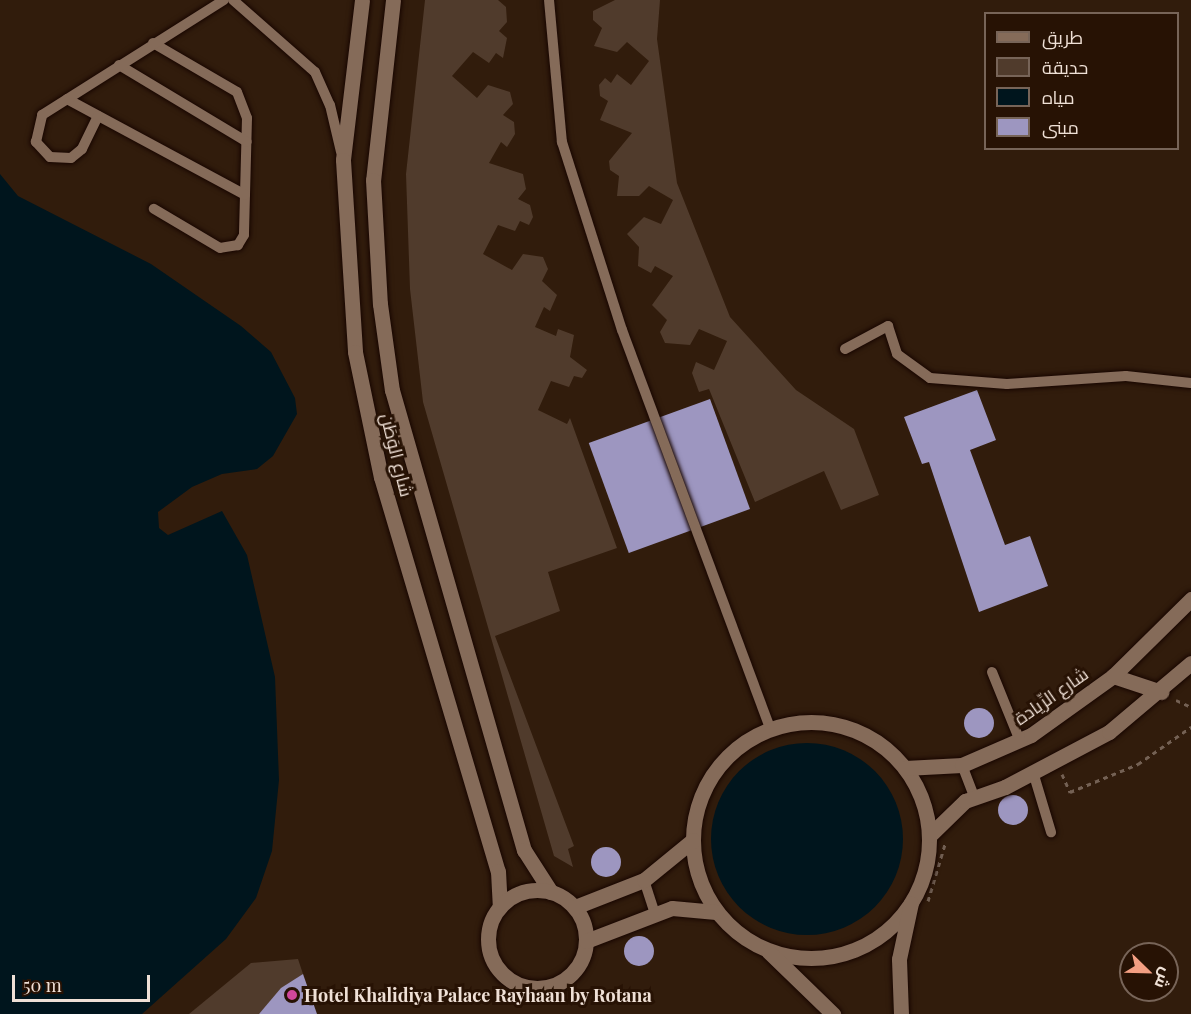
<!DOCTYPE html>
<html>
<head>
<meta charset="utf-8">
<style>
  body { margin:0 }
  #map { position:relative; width:1191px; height:1014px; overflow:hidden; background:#311c0c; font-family:"Playfair Display",Cairo,serif }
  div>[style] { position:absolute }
  .green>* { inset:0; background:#503b2c }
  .water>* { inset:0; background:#00151d }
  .round { border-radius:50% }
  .building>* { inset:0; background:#9d96c0; transform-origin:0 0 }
  .path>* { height:3px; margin-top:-1.5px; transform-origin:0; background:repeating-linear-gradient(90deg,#746154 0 4.5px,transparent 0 9px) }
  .roads { filter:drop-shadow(0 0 2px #180600) drop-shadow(0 0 2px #180600) }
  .service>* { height:10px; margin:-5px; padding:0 5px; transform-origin:5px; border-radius:5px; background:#856b59 }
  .minor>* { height:15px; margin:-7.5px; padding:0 7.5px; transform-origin:7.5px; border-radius:7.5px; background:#856b59 }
  .minor>.ring { margin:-7.5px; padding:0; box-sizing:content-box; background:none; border:15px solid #856b59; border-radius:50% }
  .tertiary>* { height:15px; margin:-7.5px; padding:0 7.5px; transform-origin:7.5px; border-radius:7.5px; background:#856b59 }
  .dots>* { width:16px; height:16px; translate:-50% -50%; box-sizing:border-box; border:3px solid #271204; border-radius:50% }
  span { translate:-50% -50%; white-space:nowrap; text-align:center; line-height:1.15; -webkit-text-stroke:6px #271204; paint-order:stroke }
  .street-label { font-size:18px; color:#efe0d6 }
  .poi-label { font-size:18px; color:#efe0d6; font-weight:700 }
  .left { translate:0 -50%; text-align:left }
  .legend { position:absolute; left:984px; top:12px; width:195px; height:138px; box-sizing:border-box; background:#271204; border:2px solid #776458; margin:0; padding:8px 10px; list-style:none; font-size:18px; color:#efe0d6 }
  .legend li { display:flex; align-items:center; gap:12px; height:30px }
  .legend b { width:30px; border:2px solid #776458 }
  .north { position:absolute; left:1119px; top:942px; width:60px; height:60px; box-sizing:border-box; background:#271204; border:2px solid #776458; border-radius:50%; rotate:113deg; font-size:16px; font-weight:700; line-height:24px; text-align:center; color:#efe0d6 }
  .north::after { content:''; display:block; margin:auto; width:21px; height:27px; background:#f39f83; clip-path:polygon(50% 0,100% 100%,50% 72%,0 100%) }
  .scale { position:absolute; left:12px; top:975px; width:138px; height:27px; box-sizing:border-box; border:3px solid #efe0d6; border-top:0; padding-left:8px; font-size:18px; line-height:21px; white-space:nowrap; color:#efe0d6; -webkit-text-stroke:4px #271204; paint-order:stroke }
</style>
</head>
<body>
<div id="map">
  <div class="green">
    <i style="clip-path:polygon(425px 0,498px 0,506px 7px,507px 22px,499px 31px,507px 38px,503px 58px,496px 53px,489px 63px,473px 52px,452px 76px,477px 98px,488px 85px,510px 92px,513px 104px,503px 115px,514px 122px,515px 134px,507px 147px,501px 142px,489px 163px,523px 174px,526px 189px,518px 199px,530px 205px,533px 217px,529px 225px,520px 221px,515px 231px,498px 225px,483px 254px,512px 270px,523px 254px,543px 257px,548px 269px,542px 281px,557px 295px,550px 311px,544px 307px,535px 327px,556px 336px,558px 329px,574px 335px,570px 357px,587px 370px,582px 378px,574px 376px,569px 387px,551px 381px,538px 410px,567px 424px,570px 418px,617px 548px,548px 572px,560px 611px,495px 636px,574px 846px,568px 849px,573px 867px,554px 856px,423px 402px,410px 289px,406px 174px)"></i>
    <i style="clip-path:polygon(615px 0,660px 0,657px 39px,677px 183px,730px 317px,796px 390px,854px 429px,879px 495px,841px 510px,824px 471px,755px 502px,709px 389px,699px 392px,692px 373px,696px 362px,714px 370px,727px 341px,699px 329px,690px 345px,665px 343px,660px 332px,667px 320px,652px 305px,673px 276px,655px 266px,651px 273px,638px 266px,639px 247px,627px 234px,644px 217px,661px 224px,673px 200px,649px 186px,639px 196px,617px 196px,619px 176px,610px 170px,609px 161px,632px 133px,600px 120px,608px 101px,600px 96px,599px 85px,605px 78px,611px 83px,617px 74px,631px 85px,649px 61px,627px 42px,617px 52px,594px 46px,602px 28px,593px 20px,593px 11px)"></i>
    <i style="clip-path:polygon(298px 959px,303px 974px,259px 1014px,189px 1014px,251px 963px)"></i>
  </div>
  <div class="water">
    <i style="clip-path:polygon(0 174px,18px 196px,151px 264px,241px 326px,271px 352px,295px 398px,297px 414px,273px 456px,257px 469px,222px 474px,192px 487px,158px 512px,159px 528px,168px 535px,222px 511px,247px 555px,275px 677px,279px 780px,272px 851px,256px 898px,226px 939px,142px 1014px,0 1014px)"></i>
    <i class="round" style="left:711px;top:743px;width:192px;height:192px"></i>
  </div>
  <div class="building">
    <i style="clip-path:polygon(977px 390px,996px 440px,970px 450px,1005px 545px,1030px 536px,1048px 586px,979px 612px,929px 462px,922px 464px,904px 417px)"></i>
    <i style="left:710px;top:399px;width:117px;height:129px;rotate:70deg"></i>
    <i class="round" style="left:964px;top:708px;width:30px;height:30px"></i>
    <i class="round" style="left:998px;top:795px;width:30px;height:30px"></i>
    <i class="round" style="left:591px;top:847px;width:30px;height:30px"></i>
    <i class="round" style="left:624px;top:936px;width:30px;height:30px"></i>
    <i style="clip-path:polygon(303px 974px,317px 1014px,259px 1014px,281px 988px)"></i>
  </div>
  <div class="path">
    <i style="left:1176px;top:700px;width:17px;rotate:25deg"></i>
    <i style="left:1026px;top:716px;width:23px;rotate:-38deg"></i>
    <i style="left:1062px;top:774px;width:20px;rotate:66deg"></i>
    <i style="left:1070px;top:792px;width:74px;rotate:-22.4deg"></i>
    <i style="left:1138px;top:764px;width:65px;rotate:-34.9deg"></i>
    <i style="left:928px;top:901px;width:59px;rotate:-73.4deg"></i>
  </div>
  <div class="roads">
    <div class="service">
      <i style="left:233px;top:0;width:109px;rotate:41.3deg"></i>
      <i style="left:315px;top:72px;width:36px;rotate:66deg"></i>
      <i style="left:330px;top:105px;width:48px;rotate:76.8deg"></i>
      <i style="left:549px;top:0;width:143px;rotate:84.8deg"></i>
      <i style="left:562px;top:142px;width:197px;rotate:72.3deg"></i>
      <i style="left:622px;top:330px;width:426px;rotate:69.6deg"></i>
      <i style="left:153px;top:43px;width:97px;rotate:30.3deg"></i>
      <i style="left:237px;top:92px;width:28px;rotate:69deg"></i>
      <i style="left:247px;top:118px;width:117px;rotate:91.5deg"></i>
      <i style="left:244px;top:235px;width:12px;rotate:121deg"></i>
      <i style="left:238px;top:245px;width:18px;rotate:171deg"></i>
      <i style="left:220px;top:248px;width:77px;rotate:-149.4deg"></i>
      <i style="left:119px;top:65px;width:149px;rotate:31deg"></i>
      <i style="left:67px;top:99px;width:202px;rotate:28.3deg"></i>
      <i style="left:98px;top:116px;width:37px;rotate:116deg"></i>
      <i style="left:82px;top:149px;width:14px;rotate:141deg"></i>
      <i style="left:71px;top:158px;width:21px;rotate:-177deg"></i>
      <i style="left:50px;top:157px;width:21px;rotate:-133deg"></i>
      <i style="left:36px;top:142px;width:28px;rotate:-77deg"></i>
      <i style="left:42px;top:115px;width:215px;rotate:-32.3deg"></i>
      <i style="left:888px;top:326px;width:29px;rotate:72deg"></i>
      <i style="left:897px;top:354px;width:41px;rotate:36deg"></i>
      <i style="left:930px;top:378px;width:77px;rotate:4.5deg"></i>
      <i style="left:1007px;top:384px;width:119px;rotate:-3.8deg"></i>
      <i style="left:1126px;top:376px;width:65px;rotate:6.1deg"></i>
      <i style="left:845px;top:349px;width:49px;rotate:-28.1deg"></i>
      <i style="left:992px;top:672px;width:74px;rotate:67.9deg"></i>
      <i style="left:962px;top:765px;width:33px;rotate:69deg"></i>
      <i style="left:1033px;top:772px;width:63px;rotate:73.3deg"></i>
      <i style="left:644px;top:880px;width:36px;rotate:72deg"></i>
    </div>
    <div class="minor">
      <i style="left:362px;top:0;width:161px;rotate:96.8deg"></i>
      <i style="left:343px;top:160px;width:192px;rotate:86.4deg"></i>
      <i style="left:355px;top:352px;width:128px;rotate:78.3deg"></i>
      <i style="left:381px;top:477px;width:411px;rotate:73.5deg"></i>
      <i style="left:498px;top:871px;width:36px;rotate:87deg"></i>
      <i style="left:393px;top:0;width:181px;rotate:96.3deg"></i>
      <i style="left:373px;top:180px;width:124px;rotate:86.8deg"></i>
      <i style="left:380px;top:304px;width:87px;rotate:82.1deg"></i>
      <i style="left:392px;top:390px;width:479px;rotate:74deg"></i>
      <i style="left:524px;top:850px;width:50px;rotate:57.3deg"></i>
      <i style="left:1113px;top:676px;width:51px;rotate:18.4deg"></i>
      <i class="ring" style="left:693px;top:722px;width:221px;height:221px"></i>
      <i style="left:905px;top:768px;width:57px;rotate:-3deg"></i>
      <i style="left:962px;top:765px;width:75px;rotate:-23.5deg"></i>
      <i style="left:1031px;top:735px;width:101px;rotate:-35.7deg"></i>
      <i style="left:1113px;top:676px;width:110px;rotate:-44.6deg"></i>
      <i style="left:930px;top:835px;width:49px;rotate:-44.2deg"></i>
      <i style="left:965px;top:801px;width:42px;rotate:-19.3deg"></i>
      <i style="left:1005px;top:787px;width:118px;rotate:-27.9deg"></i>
      <i style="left:1109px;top:732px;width:107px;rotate:-40.1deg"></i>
      <i class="ring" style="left:488px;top:890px;width:83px;height:83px"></i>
      <i style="left:575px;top:907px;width:74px;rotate:-21.4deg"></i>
      <i style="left:644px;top:880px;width:63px;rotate:-39.2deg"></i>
      <i style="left:586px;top:941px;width:92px;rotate:-21deg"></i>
      <i style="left:672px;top:908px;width:44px;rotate:5.2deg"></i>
    </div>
    <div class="tertiary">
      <i style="left:768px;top:951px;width:91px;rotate:44.1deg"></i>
      <i style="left:901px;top:1014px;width:55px;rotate:-92.1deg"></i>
      <i style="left:899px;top:959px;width:57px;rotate:-77.9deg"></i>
    </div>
  </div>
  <div class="dots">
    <i style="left:292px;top:995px;background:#d1479c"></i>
  </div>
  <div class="street-label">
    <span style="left:397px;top:455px;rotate:76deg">شارع الوَطَن</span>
    <span style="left:1051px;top:696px;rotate:-35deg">شارع الرِّيادة</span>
  </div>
  <div class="poi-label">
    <span class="left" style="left:304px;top:995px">Hotel Khalidiya Palace Rayhaan by Rotana</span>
  </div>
  <ul class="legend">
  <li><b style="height:8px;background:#856b59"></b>طريق</li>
  <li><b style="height:16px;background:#503b2c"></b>حديقة</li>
  <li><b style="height:16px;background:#00151d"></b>مياه</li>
  <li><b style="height:16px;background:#9d96c0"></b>مبنى</li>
  </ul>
  <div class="north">ش</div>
  <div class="scale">50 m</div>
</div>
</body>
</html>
